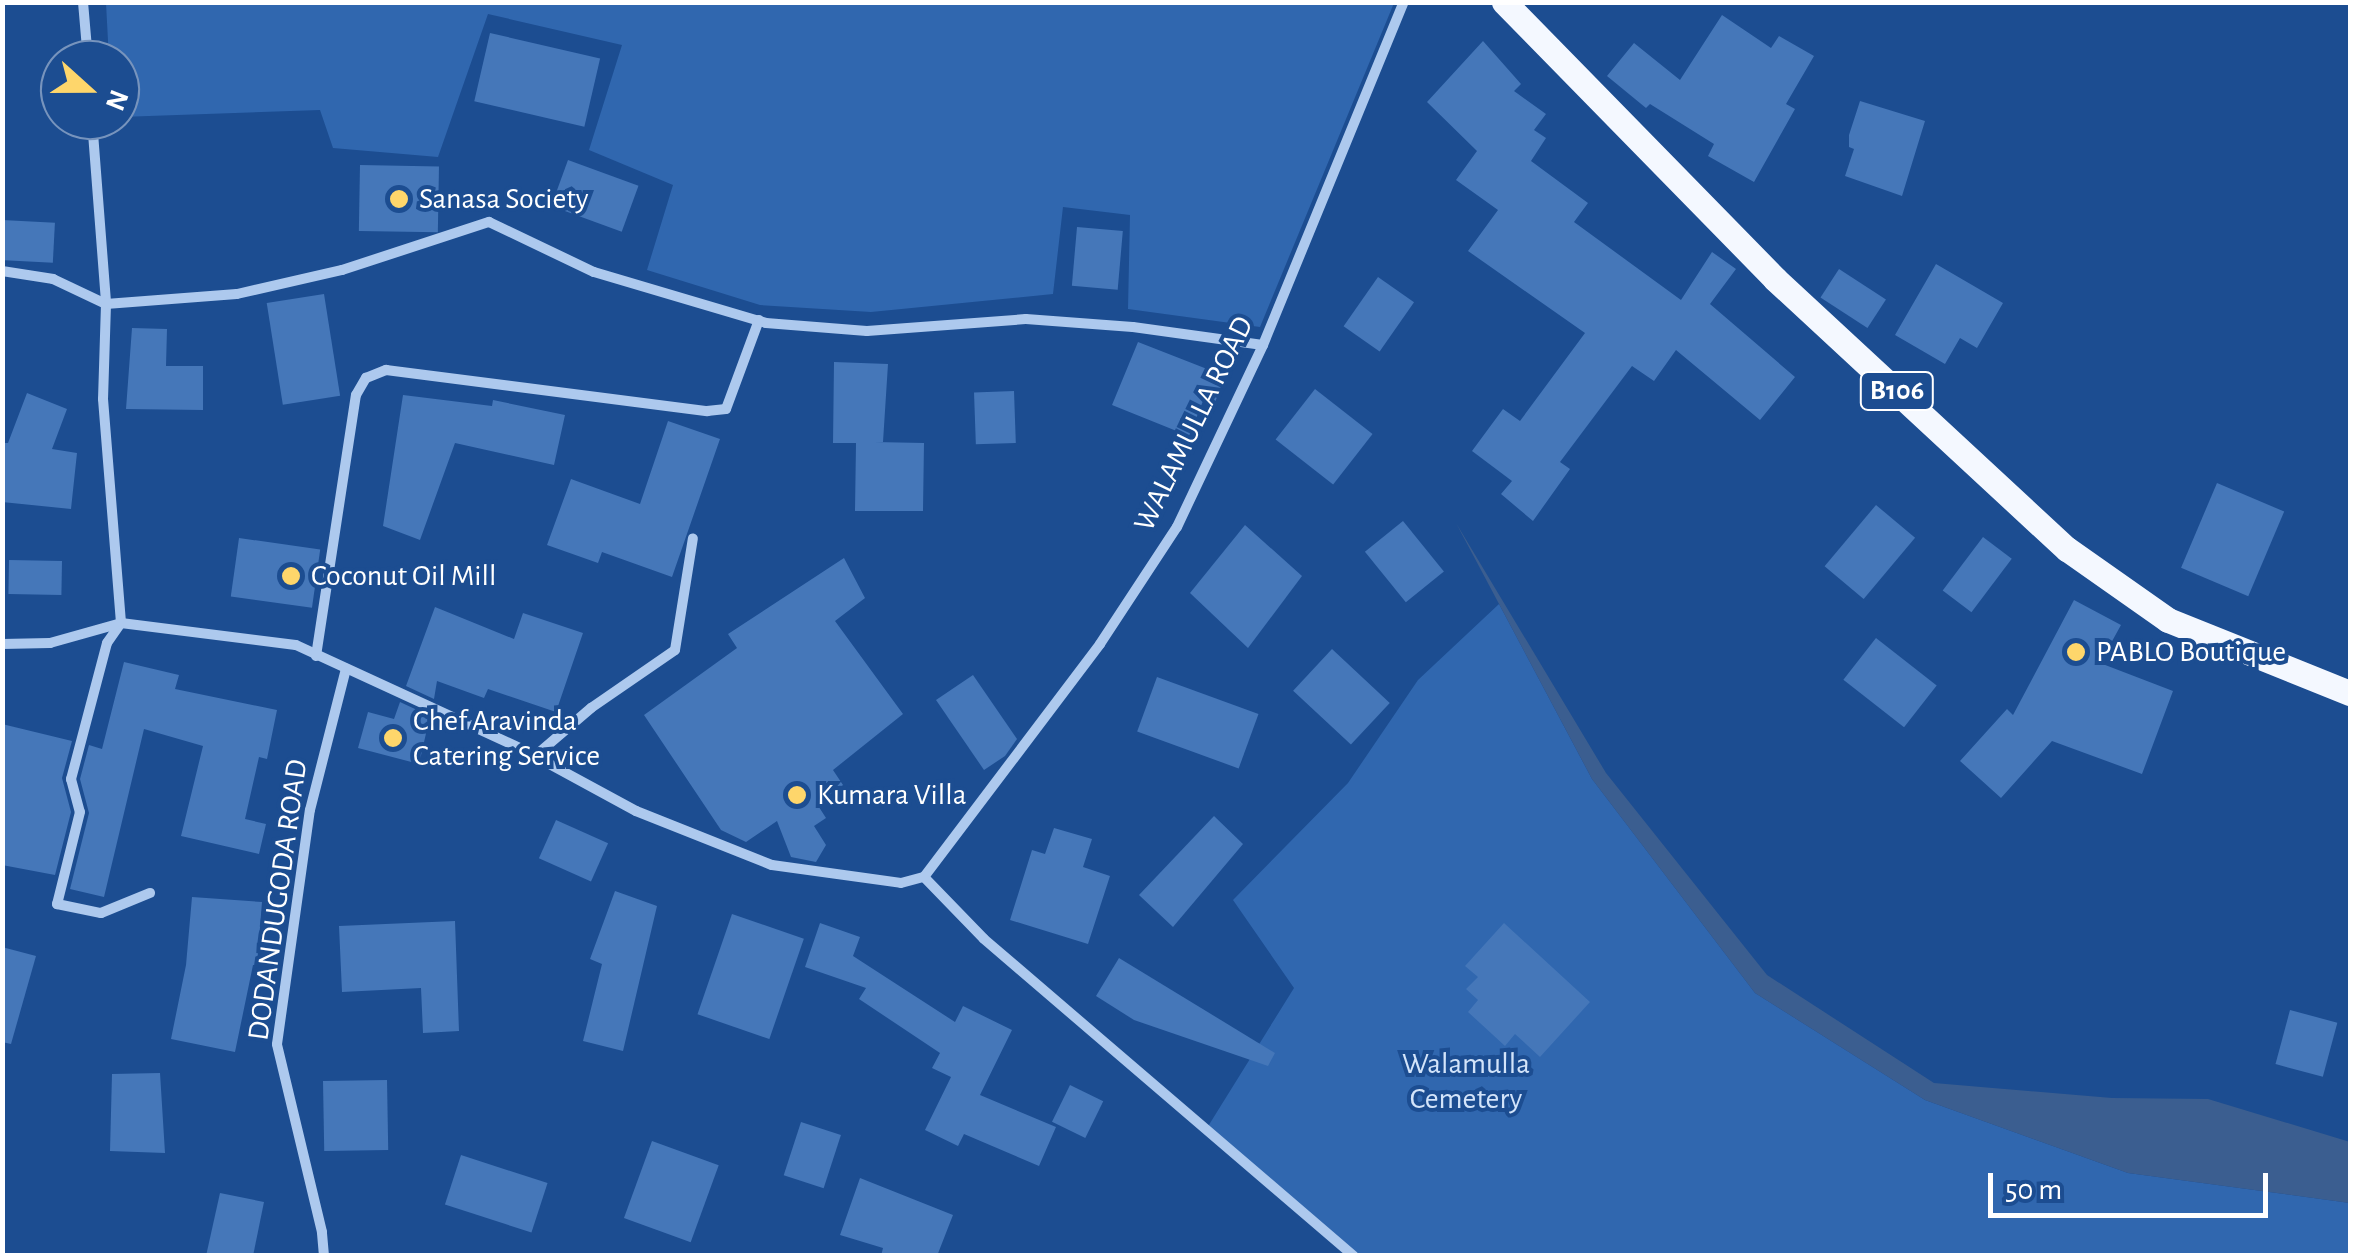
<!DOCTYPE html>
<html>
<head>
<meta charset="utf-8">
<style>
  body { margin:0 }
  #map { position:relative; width:2353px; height:1258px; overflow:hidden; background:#1c4d91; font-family:"Alegreya Sans",sans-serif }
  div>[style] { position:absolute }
  .green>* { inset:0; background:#3067af }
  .water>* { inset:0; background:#3b5e90 }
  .building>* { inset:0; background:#4577b9; transform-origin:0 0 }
  .street>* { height:10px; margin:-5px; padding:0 5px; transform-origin:5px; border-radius:5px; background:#adc9ee }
  .primary>* { height:25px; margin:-12.5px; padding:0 12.5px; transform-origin:12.5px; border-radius:12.5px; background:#f4f8ff }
  .dots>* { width:28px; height:28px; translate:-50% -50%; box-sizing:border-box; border:5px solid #1c4d91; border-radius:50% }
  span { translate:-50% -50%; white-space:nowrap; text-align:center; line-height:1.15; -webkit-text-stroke:8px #1c4d91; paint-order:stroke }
  .shield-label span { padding:2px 8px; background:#1c4d91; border:2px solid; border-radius:8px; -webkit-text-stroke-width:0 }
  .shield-label { font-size:28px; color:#fff; font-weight:700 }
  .poi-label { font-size:30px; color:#fff }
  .left { translate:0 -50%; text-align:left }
  .street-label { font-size:30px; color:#fff }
  .park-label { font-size:30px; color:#d3e4fa }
  .frame { position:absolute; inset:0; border:5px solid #fff; pointer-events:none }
  .north { position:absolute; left:40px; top:40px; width:100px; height:100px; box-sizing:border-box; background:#1c4d91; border:2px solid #7794bd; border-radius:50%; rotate:111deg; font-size:28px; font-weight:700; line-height:40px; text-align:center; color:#fff }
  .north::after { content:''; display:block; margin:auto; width:35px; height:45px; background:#fed66b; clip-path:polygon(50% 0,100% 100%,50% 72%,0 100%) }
  .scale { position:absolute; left:1988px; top:1173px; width:280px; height:45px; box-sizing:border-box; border:5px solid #fff; border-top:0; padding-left:12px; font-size:30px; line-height:35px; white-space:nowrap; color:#fff; -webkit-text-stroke:8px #1c4d91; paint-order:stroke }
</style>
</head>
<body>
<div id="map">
  <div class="green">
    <i style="clip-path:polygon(106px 3px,106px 2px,1394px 3px,1260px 327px,1128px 309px,1130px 215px,1063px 207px,1053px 294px,871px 312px,760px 305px,647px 270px,673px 185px,589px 150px,622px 45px,488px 14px,438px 157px,333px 148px,320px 110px,120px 117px,120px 60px,109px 60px)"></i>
    <i style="clip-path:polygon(1499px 604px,1592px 779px,1755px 993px,1925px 1100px,2128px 1173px,2350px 1203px,2350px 1255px,1354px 1255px,1207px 1128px,1294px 988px,1233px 900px,1348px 783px,1418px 680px)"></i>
  </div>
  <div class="water">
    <i style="clip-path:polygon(1456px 523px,1606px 773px,1767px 975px,1934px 1083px,2112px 1098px,2208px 1099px,2350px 1142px,2350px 1203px,2128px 1173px,1925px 1100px,1755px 993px,1592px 779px)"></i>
  </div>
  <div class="building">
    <i style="clip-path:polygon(1722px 15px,1771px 48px,1779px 36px,1814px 56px,1786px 104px,1795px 109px,1754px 182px,1708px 156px,1714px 144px,1650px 104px,1646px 108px,1607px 76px,1634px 43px,1680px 80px)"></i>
    <i style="left:490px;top:33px;width:113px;height:70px;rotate:13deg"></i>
    <i style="clip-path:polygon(1483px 41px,1521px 84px,1514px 91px,1546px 114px,1534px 130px,1546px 138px,1531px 161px,1588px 203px,1574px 222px,1681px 300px,1712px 252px,1736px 269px,1710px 304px,1795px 377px,1760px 420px,1676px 350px,1654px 381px,1632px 366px,1560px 462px,1570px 469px,1533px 521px,1501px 494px,1512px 481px,1472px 451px,1503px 409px,1520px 421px,1585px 333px,1468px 251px,1498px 210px,1456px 180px,1477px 151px,1427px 102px)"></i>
    <i style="clip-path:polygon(1860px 101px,1925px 121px,1902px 196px,1845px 176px,1854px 149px,1849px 147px,1849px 135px)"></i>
    <i style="left:568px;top:160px;width:75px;height:49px;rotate:20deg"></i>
    <i style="left:360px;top:165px;width:79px;height:66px;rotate:1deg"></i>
    <i style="left:2px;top:220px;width:53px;height:40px;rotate:3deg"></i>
    <i style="left:1077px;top:227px;width:46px;height:59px;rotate:5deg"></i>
    <i style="clip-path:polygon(1936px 264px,2003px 303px,1977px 348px,1960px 338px,1945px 364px,1895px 335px)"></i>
    <i style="left:1839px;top:269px;width:56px;height:34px;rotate:33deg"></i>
    <i style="left:1378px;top:277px;width:44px;height:60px;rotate:35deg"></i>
    <i style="left:324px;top:294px;width:103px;height:58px;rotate:81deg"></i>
    <i style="clip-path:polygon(132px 328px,167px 329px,166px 366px,203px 366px,203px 410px,126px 409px)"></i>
    <i style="clip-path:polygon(1138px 342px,1225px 376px,1214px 405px,1203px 401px,1189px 436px,1112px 405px)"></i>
    <i style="clip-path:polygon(834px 362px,888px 364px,883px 442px,874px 442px,924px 443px,923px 511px,855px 511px,856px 443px,833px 443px)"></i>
    <i style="left:1315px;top:389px;width:73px;height:64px;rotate:38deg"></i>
    <i style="left:1014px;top:391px;width:52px;height:40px;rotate:88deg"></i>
    <i style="clip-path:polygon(27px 393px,67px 409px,52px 449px,77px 453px,71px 509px,2px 502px,2px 443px,8px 443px)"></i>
    <i style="clip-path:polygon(403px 395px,492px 406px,493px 400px,565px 415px,554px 465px,455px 443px,420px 540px,383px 526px)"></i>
    <i style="clip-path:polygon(668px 421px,720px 439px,672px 577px,602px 552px,598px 563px,547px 545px,571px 479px,640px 504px)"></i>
    <i style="left:2217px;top:483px;width:73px;height:92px;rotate:23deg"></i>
    <i style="left:1876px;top:505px;width:51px;height:80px;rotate:40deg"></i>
    <i style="left:1403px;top:521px;width:65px;height:49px;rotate:51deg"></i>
    <i style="clip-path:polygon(1245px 525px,1302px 576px,1248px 648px,1190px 593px)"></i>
    <i style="left:1983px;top:537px;width:36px;height:67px;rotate:37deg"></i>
    <i style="left:239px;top:538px;width:82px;height:59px;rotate:8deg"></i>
    <i style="clip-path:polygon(844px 558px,865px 598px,835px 621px,903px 714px,833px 770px,843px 785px,817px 804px,826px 818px,814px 826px,826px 845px,816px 862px,791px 857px,777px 821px,746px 842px,721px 830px,644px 715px,737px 648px,728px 634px)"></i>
    <i style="left:9px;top:560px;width:53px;height:34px;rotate:1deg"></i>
    <i style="clip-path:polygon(2074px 600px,2121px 625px,2100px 663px,2173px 691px,2142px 774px,2052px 741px,2001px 798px,1960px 761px,2007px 709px,2013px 715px)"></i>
    <i style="clip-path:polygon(435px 607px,514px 639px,523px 613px,583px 633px,556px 712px,488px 689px,484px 698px,437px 681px,434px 699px,406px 686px)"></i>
    <i style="left:1876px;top:638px;width:77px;height:53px;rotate:38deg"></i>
    <i style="left:1332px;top:649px;width:79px;height:57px;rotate:43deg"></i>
    <i style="clip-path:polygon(124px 662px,179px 675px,175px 689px,277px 710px,267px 759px,259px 757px,245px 819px,266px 824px,259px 854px,181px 836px,203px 746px,144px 729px,104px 897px,70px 889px,89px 813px,80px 779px,89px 745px,102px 749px)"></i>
    <i style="clip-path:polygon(973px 675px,1017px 739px,1005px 756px,984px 770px,936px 700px)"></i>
    <i style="left:1157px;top:677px;width:108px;height:58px;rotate:20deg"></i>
    <i style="clip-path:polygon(400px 702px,430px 716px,419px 764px,358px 748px,368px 712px,394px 719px)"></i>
    <i style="clip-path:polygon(2px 724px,72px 741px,62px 778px,71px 812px,55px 875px,2px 865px)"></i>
    <i style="clip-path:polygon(1214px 816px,1243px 844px,1173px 927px,1139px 895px)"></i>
    <i style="left:556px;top:820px;width:57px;height:42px;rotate:24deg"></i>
    <i style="clip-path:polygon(1054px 828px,1092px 839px,1083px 867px,1110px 876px,1088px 944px,1010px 920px,1032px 850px,1045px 854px)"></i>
    <i style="clip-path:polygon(615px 891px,657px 906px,623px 1051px,583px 1041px,602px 964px,590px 959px)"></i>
    <i style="clip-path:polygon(192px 897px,262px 902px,257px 965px,253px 965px,235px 1052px,171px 1039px,186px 965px)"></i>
    <i style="left:732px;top:914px;width:76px;height:106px;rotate:19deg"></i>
    <i style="clip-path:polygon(455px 921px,459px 1031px,423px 1033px,421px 988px,342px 992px,339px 926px)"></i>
    <i style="clip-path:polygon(820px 923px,860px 937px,853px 956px,955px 1022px,963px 1006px,1012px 1030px,980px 1095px,1056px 1127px,1039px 1166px,964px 1134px,958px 1146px,925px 1130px,951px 1077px,932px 1068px,940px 1053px,859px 999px,866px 988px,805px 967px)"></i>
    <i style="clip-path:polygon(1504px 923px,1590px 1002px,1540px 1057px,1515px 1034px,1505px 1046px,1468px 1012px,1478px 1000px,1466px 989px,1478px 977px,1465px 966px)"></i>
    <i style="clip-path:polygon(2px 947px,36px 956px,11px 1044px,2px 1042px)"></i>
    <i style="clip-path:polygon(1119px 958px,1275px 1053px,1268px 1066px,1134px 1020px,1096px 996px)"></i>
    <i style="left:2290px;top:1010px;width:49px;height:56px;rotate:15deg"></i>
    <i style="clip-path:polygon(160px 1073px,165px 1153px,110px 1151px,112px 1074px)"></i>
    <i style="left:387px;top:1080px;width:70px;height:64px;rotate:89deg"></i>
    <i style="left:1070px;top:1085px;width:37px;height:41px;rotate:26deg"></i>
    <i style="left:801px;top:1122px;width:42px;height:56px;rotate:18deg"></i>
    <i style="left:652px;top:1141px;width:71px;height:82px;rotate:20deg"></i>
    <i style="left:461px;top:1155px;width:91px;height:52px;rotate:18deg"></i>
    <i style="clip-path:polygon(860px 1178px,953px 1215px,937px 1256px,881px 1256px,883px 1248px,840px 1235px)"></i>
    <i style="clip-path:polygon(220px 1193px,264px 1202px,253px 1256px,206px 1256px)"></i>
  </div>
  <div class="street">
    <i style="left:83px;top:2px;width:58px;rotate:85.1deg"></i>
    <i style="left:92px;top:120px;width:185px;rotate:85.6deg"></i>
    <i style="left:106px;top:304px;width:95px;rotate:91.8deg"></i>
    <i style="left:103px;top:399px;width:225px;rotate:85.4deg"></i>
    <i style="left:121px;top:623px;width:24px;rotate:125deg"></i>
    <i style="left:107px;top:643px;width:141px;rotate:104.8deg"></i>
    <i style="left:71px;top:779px;width:34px;rotate:75deg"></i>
    <i style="left:80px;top:812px;width:95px;rotate:104deg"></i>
    <i style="left:57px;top:904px;width:45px;rotate:11.6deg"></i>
    <i style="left:101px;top:913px;width:53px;rotate:-22.2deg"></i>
    <i style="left:2px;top:271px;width:52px;rotate:8.9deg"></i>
    <i style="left:53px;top:279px;width:59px;rotate:25.3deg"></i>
    <i style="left:106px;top:304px;width:131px;rotate:-4.4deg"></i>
    <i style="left:237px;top:294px;width:108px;rotate:-12.9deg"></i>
    <i style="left:342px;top:270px;width:155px;rotate:-18.1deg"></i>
    <i style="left:489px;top:222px;width:116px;rotate:25.5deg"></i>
    <i style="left:594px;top:272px;width:179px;rotate:16.5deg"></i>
    <i style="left:766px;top:323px;width:101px;rotate:4.5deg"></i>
    <i style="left:867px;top:331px;width:159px;rotate:-4.3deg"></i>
    <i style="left:1026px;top:319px;width:107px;rotate:4.3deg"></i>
    <i style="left:1133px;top:327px;width:131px;rotate:7.9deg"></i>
    <i style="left:2px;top:644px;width:48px;rotate:-1.2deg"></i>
    <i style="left:50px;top:643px;width:74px;rotate:-15.7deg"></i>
    <i style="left:121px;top:623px;width:176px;rotate:7.2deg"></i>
    <i style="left:296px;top:645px;width:247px;rotate:24.7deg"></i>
    <i style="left:520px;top:748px;width:132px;rotate:28.5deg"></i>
    <i style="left:636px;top:811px;width:146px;rotate:21.7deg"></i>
    <i style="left:772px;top:865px;width:130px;rotate:7.9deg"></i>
    <i style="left:901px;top:883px;width:24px;rotate:-15deg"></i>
    <i style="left:924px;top:877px;width:86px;rotate:45.9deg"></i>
    <i style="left:984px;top:939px;width:487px;rotate:40.6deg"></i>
    <i style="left:316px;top:656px;width:264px;rotate:-81.3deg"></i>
    <i style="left:356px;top:395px;width:20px;rotate:-60deg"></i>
    <i style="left:366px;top:378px;width:22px;rotate:-22deg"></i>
    <i style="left:386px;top:370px;width:324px;rotate:7.3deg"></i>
    <i style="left:707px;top:411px;width:19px;rotate:-6deg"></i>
    <i style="left:726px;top:409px;width:95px;rotate:-69.7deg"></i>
    <i style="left:535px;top:756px;width:74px;rotate:-40.6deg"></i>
    <i style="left:591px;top:708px;width:102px;rotate:-34.6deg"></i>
    <i style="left:675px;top:650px;width:113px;rotate:-80.9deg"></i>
    <i style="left:924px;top:877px;width:292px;rotate:-52.9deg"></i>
    <i style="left:1100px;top:644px;width:140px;rotate:-56.7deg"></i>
    <i style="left:1177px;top:527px;width:201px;rotate:-64.7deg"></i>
    <i style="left:1263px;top:345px;width:371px;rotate:-67.7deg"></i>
    <i style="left:324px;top:1256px;width:24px;rotate:-95deg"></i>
    <i style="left:322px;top:1232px;width:193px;rotate:-103.5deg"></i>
    <i style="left:277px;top:1044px;width:236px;rotate:-82deg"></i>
    <i style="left:310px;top:810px;width:146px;rotate:-75.7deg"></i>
  </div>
  <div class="primary">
    <i style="left:1504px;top:2px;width:388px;rotate:45.6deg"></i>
    <i style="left:1775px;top:279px;width:398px;rotate:42.8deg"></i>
    <i style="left:2067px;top:549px;width:123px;rotate:35.1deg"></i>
    <i style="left:2168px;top:620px;width:196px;rotate:21.9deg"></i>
  </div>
  <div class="dots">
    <i style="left:399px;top:199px;background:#fed66b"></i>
    <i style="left:291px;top:576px;background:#fed66b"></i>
    <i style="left:2076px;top:652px;background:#fed66b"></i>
    <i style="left:393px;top:738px;background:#fed66b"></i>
    <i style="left:797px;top:795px;background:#fed66b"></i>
  </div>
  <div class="shield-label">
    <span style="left:1897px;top:391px">B106</span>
  </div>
  <div class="poi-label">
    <span class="left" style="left:419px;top:199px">Sanasa Society</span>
    <span class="left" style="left:311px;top:576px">Coconut Oil Mill</span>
    <span class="left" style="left:2096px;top:652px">PABLO Boutique</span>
    <span class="left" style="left:413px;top:738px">Chef Aravinda<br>Catering Service</span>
    <span class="left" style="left:817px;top:795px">Kumara Villa</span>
  </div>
  <div class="street-label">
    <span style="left:1194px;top:424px;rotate:-64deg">WALAMULLA ROAD</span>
    <span style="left:278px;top:900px;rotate:-82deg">DODANDUGODA ROAD</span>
  </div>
  <div class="park-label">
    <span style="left:1466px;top:1081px">Walamulla<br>Cemetery</span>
  </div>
  <div class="frame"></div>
  <div class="north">N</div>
  <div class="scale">50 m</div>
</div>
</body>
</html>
